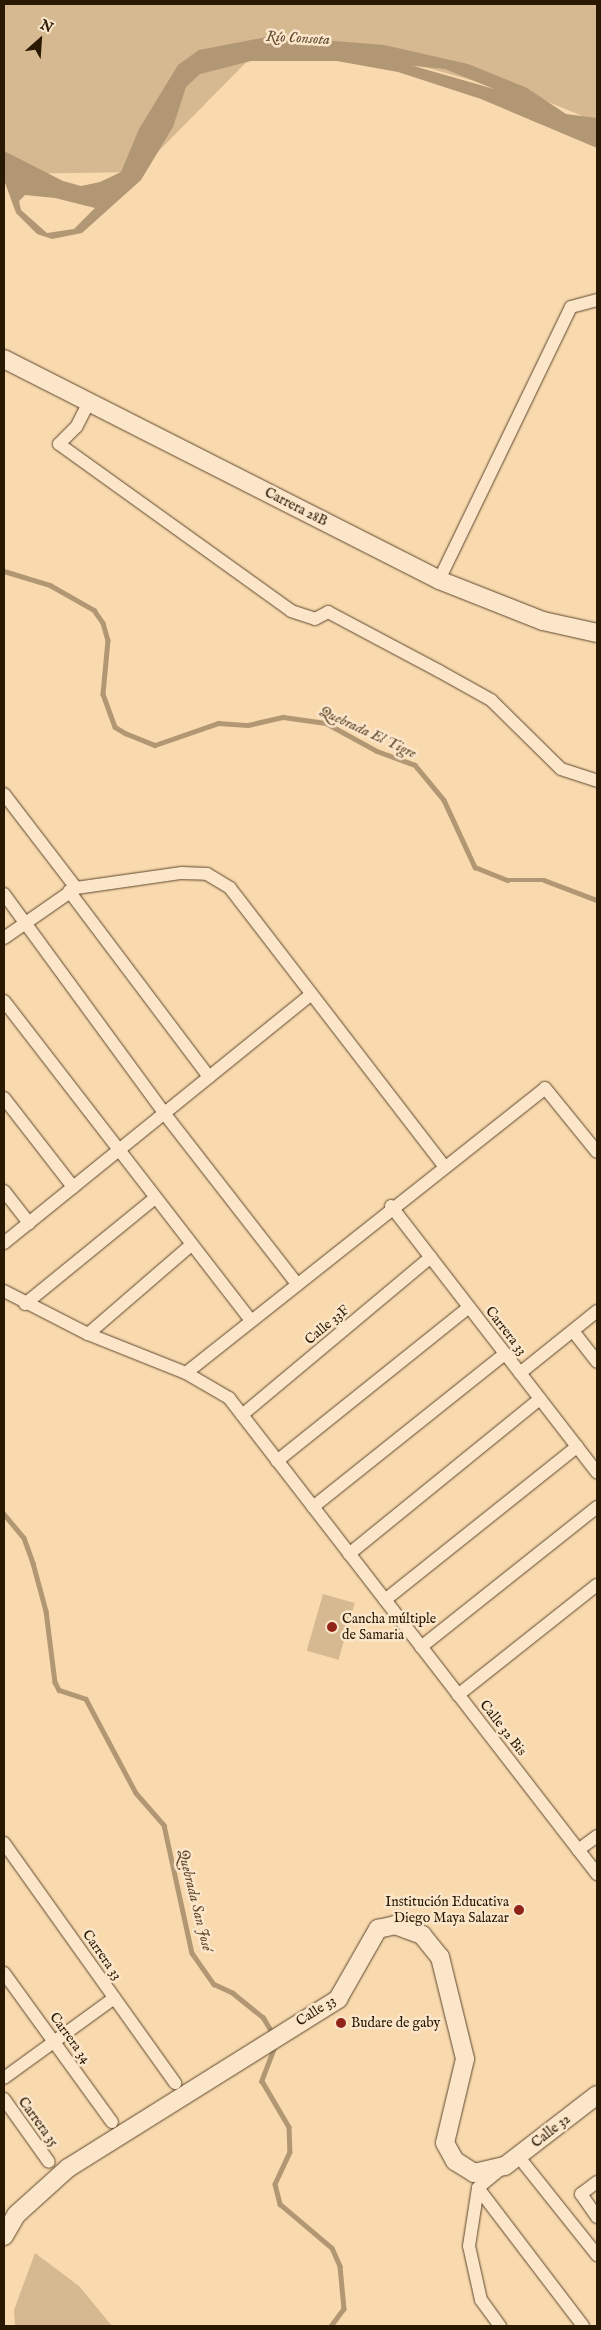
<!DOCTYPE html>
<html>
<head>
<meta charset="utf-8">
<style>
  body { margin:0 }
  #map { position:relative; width:601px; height:2330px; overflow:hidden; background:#f9d9ae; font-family:"IM FELL English",serif }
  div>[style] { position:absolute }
  .green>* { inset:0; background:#d6b891; transform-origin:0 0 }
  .water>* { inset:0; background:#b29774 }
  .stream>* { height:4.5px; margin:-2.25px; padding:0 2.25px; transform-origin:2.25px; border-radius:2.25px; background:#b29774 }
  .roads { filter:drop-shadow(0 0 1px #5d482d) drop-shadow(0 0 1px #5d482d) }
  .street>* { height:12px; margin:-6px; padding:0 6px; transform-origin:6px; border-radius:6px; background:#fbe6ca }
  .secondary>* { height:18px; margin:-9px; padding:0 9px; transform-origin:9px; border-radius:9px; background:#fbe6ca }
  .dots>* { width:14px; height:14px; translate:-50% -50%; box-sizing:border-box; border:2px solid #fbe6ca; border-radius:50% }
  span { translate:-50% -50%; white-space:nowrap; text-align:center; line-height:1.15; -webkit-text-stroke:5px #fbe6ca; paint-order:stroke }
  .street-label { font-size:14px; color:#291802 }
  .poi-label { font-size:14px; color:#291802 }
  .left { translate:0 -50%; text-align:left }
  .right { translate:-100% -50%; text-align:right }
  .water-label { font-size:15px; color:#604b30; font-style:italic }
  .frame { position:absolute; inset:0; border:5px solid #291802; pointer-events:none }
  .north { position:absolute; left:15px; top:15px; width:50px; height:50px; -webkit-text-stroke:4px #fbe6ca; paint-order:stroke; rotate:26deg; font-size:14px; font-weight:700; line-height:20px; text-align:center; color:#291802 }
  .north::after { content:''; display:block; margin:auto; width:18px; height:22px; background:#291802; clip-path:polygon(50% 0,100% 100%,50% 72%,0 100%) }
</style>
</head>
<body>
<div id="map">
  <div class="green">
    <i style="clip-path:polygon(4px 4px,597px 4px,597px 122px,546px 101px,332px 41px,272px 36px,138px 172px,8px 174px,4px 172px)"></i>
    <i style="left:323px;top:1594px;width:33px;height:59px;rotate:16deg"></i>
    <i style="clip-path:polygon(35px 2253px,79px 2286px,112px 2326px,15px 2326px,14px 2310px)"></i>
  </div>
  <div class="water">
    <i style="clip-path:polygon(evenodd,272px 36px,384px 45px,468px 64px,527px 88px,566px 114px,597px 118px,597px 148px,481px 99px,398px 72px,337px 61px,251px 61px,200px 74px,186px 87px,173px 127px,141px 180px,82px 233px,52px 239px,37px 234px,16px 213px,4px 180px,4px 151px,63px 181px,81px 186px,100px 182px,121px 172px,139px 129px,178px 65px,199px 50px,272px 36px,404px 65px,445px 69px,494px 89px,476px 89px,404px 65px,272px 36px,25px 195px,55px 198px,95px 208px,74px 229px,47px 233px,21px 210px,19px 201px,25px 195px)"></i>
  </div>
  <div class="stream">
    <i style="left:399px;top:64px;width:102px;rotate:15.9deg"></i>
    <i style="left:4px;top:571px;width:48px;rotate:16.9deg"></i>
    <i style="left:50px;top:585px;width:51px;rotate:29.6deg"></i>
    <i style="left:94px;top:610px;width:16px;rotate:55deg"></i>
    <i style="left:103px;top:623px;width:18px;rotate:74deg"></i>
    <i style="left:108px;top:640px;width:54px;rotate:95.3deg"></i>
    <i style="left:103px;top:694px;width:35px;rotate:70deg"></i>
    <i style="left:115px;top:727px;width:12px;rotate:31deg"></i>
    <i style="left:125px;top:733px;width:32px;rotate:22deg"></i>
    <i style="left:155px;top:745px;width:67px;rotate:-19.2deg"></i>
    <i style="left:218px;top:723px;width:30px;rotate:4deg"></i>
    <i style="left:248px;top:725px;width:36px;rotate:-13deg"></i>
    <i style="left:283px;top:717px;width:43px;rotate:7.9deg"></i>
    <i style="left:326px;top:723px;width:58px;rotate:28.8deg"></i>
    <i style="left:377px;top:751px;width:40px;rotate:20.2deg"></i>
    <i style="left:415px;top:765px;width:45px;rotate:50.4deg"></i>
    <i style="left:444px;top:800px;width:74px;rotate:65.2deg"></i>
    <i style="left:475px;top:867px;width:35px;rotate:22deg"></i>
    <i style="left:508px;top:880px;width:36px"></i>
    <i style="left:544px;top:880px;width:57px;rotate:20.7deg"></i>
    <i style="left:4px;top:1514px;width:31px;rotate:50deg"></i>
    <i style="left:24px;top:1538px;width:27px;rotate:70deg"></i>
    <i style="left:33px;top:1563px;width:50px;rotate:74.8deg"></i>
    <i style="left:46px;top:1611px;width:72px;rotate:82.8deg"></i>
    <i style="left:55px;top:1682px;width:9px;rotate:63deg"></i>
    <i style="left:59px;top:1690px;width:28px;rotate:18deg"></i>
    <i style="left:86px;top:1699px;width:106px;rotate:62deg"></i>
    <i style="left:136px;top:1793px;width:43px;rotate:48.8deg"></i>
    <i style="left:164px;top:1825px;width:131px;rotate:77.7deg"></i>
    <i style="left:192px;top:1953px;width:38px;rotate:55deg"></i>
    <i style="left:214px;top:1984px;width:21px;rotate:25deg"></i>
    <i style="left:233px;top:1993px;width:38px;rotate:39deg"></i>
    <i style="left:263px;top:2017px;width:21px;rotate:59deg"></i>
    <i style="left:276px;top:2044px;width:40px;rotate:111deg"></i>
    <i style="left:262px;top:2081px;width:53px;rotate:59.6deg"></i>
    <i style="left:289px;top:2127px;width:25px;rotate:88deg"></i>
    <i style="left:290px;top:2152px;width:35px;rotate:115deg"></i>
    <i style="left:275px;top:2184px;width:21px;rotate:76deg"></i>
    <i style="left:280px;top:2204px;width:68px;rotate:40.2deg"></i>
    <i style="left:332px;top:2248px;width:20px;rotate:66deg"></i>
    <i style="left:340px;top:2266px;width:43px;rotate:84.7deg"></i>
    <i style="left:344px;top:2309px;width:21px;rotate:127deg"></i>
  </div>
  <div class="roads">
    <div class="street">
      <i style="left:89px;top:402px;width:28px;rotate:117deg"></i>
      <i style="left:76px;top:427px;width:24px;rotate:135deg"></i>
      <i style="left:59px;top:444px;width:286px;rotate:35.7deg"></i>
      <i style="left:291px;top:611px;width:25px;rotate:18deg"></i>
      <i style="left:315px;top:619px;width:15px;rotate:-28deg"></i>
      <i style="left:328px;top:612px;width:126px;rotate:28deg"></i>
      <i style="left:439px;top:671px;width:60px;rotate:29.1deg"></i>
      <i style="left:491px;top:700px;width:98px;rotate:44.6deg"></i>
      <i style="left:561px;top:769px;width:38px;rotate:18deg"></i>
      <i style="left:439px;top:580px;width:303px;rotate:-64.2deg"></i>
      <i style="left:571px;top:307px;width:27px;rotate:-15deg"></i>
      <i style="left:4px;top:794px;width:118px;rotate:52.5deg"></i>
      <i style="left:69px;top:891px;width:233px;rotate:53deg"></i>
      <i style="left:4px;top:894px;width:271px;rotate:53.8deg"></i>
      <i style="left:164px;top:1113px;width:217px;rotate:52.1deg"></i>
      <i style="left:4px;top:938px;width:88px;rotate:-34.8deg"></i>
      <i style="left:76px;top:888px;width:107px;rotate:-8.1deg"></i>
      <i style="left:182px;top:873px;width:25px;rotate:2deg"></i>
      <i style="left:207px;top:874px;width:27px;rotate:31deg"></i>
      <i style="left:230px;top:888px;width:351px;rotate:52.4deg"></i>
      <i style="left:4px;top:1001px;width:404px;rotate:52.3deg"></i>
      <i style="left:4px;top:1098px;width:113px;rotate:52.2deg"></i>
      <i style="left:4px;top:1191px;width:41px;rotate:52deg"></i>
      <i style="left:391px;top:1206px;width:337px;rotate:52.3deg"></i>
      <i style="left:4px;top:1243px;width:394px;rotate:-39deg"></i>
      <i style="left:4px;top:1291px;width:94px;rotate:27.1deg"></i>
      <i style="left:88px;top:1334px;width:105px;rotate:21.7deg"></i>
      <i style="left:186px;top:1373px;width:50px;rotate:30.2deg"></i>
      <i style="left:229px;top:1398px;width:602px;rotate:52.29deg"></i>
      <i style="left:25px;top:1304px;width:168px;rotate:-39.2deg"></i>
      <i style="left:573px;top:1331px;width:39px;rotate:52deg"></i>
      <i style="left:88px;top:1334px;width:136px;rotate:-40.8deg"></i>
      <i style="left:186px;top:1373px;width:458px;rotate:-38.4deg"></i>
      <i style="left:545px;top:1088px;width:82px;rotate:50.9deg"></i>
      <i style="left:520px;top:1373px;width:99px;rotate:-38.8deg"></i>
      <i style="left:242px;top:1415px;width:246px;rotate:-39.9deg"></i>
      <i style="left:277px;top:1461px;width:246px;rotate:-38.7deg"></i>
      <i style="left:313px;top:1507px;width:246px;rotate:-38.6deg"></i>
      <i style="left:349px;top:1554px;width:246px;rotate:-39.1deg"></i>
      <i style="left:385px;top:1600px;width:246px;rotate:-38.6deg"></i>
      <i style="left:421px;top:1647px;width:225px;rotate:-38.5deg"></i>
      <i style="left:458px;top:1695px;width:177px;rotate:-38.4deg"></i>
      <i style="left:4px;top:1843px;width:295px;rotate:54.5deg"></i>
      <i style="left:578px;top:1850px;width:24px;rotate:-36deg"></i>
      <i style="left:4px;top:1973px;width:184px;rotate:54.1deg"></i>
      <i style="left:4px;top:2078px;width:136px;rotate:-36deg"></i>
      <i style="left:4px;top:2099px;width:77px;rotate:54.5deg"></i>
      <i style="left:518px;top:2156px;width:127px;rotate:51.4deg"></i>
      <i style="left:597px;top:2182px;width:20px;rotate:143deg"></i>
      <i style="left:581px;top:2194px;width:28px;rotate:55deg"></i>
      <i style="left:478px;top:2188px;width:173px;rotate:52.7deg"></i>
      <i style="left:500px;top:2326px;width:32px;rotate:-126deg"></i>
      <i style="left:481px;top:2300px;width:55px;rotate:-102.5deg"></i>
      <i style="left:469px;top:2246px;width:59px;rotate:-81.2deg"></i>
      <i style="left:478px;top:2188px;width:31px;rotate:-40deg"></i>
    </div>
    <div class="secondary">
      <i style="left:4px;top:359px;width:488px;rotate:26.9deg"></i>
      <i style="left:439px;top:580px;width:112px;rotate:21.5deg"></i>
      <i style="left:543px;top:621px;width:55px;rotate:12.5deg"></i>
      <i style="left:4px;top:2236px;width:24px;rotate:-60deg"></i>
      <i style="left:16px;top:2215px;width:70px;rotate:-42.1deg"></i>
      <i style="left:68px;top:2168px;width:319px;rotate:-32deg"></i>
      <i style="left:338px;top:1999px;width:81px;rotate:-60.3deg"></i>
      <i style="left:378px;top:1929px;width:17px;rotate:-13deg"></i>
      <i style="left:395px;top:1925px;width:29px;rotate:20deg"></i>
      <i style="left:422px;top:1935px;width:28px;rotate:51deg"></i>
      <i style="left:440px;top:1957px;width:105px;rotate:76.2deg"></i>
      <i style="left:465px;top:2059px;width:86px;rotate:103.4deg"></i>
      <i style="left:445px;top:2143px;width:21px;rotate:61deg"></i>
      <i style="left:455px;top:2161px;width:22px;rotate:32deg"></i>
      <i style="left:474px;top:2173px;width:32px;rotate:-13deg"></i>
      <i style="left:505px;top:2166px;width:116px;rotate:-37.7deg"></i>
    </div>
  </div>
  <div class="dots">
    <i style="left:332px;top:1627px;background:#8f2418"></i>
    <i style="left:519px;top:1910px;background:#8f2418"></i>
    <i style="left:341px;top:2023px;background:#8f2418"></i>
  </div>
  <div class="street-label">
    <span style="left:296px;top:507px;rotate:27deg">Carrera 28B</span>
    <span style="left:327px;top:1325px;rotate:-40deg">Calle 33F</span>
    <span style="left:506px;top:1331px;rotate:52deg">Carrera 33</span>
    <span style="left:503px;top:1728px;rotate:52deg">Calle 32 Bis</span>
    <span style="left:102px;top:1955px;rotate:55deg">Carrera 33</span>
    <span style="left:316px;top:2011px;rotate:-33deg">Calle 33</span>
    <span style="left:70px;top:2038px;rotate:54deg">Carrera 34</span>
    <span style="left:38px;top:2122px;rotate:54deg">Carrera 35</span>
    <span style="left:551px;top:2131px;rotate:-38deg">Calle 32</span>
  </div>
  <div class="poi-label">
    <span class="left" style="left:342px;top:1627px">Cancha múltiple<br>de Samaria</span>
    <span class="right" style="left:509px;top:1910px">Institución Educativa<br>Diego Maya Salazar</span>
    <span class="left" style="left:351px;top:2023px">Budare de gaby</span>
  </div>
  <div class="water-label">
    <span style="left:298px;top:38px;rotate:3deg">Río Consota</span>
    <span style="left:368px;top:732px;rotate:25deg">Quebrada El Tigre</span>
    <span style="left:195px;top:1900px;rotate:76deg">Quebrada San José</span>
  </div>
  <div class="frame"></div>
  <div class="north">N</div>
</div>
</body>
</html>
